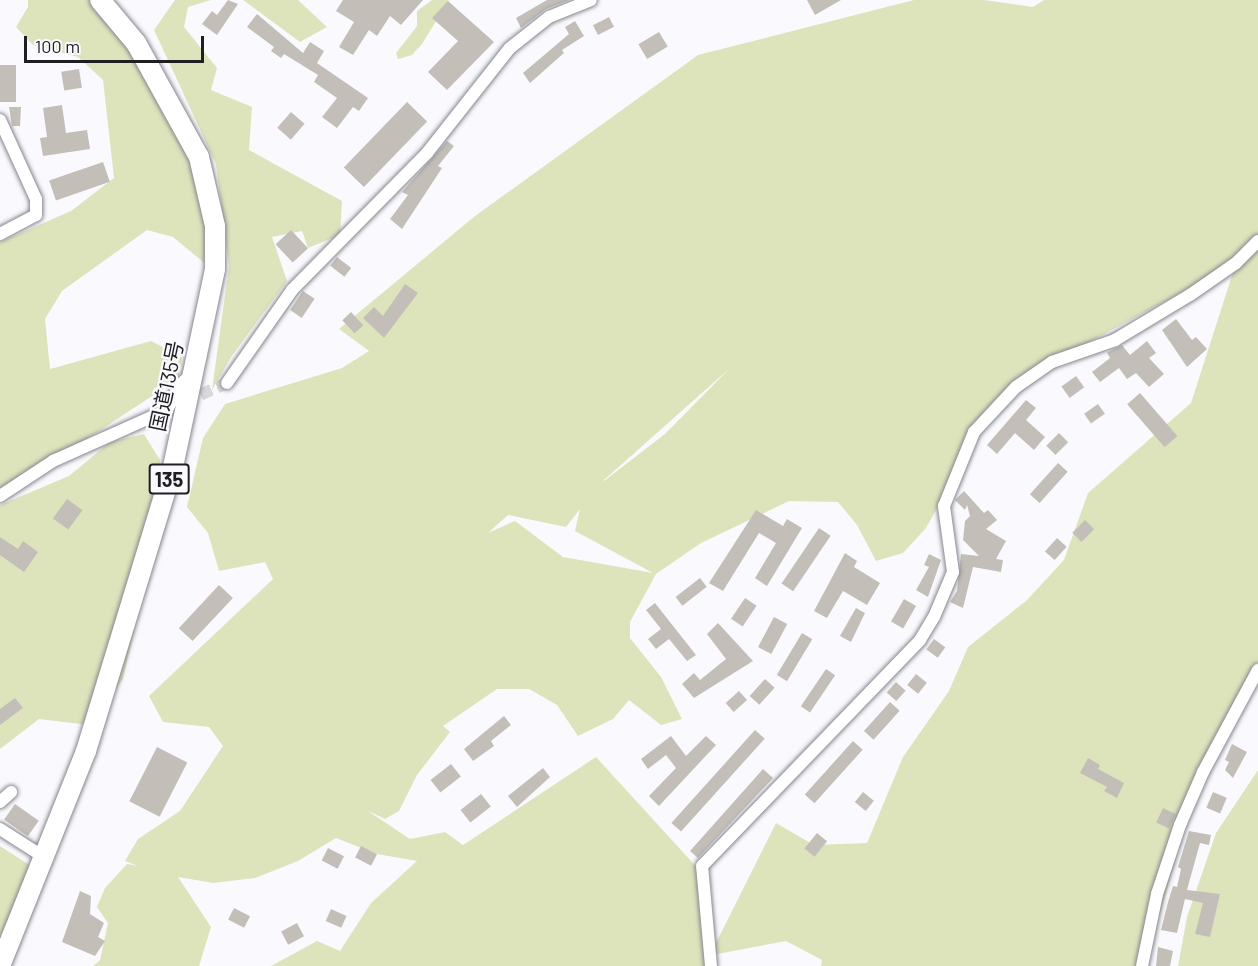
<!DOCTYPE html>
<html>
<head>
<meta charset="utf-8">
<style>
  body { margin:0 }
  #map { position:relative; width:1258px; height:966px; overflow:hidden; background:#fafafe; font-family:Barlow,"Noto Sans JP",sans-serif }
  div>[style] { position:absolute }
  .green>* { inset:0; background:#dde4bc }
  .building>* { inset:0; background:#c4beb8; transform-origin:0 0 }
  .minor-tunnel>* { height:12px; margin-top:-6px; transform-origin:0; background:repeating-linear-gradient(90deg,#d9d9dd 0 12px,transparent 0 18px) }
  .roads { filter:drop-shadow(0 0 2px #85868e) drop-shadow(0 0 2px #85868e) }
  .minor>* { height:12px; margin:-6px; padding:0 6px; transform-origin:6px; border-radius:6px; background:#fff }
  .trunk>* { height:20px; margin:-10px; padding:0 10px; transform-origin:10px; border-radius:10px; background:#fff }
  span { translate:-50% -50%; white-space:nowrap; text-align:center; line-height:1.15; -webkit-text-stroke:4.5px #fafafe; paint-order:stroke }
  .shield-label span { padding:2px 4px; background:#fafafe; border:2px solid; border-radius:4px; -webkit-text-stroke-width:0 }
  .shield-label { font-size:20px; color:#1f1f22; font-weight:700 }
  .street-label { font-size:21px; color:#1f1f22 }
  .scale { position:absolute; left:24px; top:36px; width:180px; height:27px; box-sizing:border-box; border:3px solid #1f1f22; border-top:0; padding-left:8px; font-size:18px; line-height:21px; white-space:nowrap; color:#1f1f22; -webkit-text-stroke:4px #fafafe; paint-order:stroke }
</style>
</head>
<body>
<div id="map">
  <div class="green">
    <i style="clip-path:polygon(28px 0,94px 0,157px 80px,192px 143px,215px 250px,208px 266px,173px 237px,147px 230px,62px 291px,45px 319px,50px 369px,151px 341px,182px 357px,178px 379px,0 496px,0 242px,71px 211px,114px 178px,103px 80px,78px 57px,33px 45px,16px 27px,28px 7px)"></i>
    <i style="clip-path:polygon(175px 0,211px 0,188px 7px,184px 27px,217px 68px,211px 90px,252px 107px,249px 150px,342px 201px,340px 235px,308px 248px,302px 231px,272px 237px,287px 281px,231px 357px,212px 390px,229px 266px,216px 164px,154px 30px)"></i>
    <i style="clip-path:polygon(243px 0,298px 0,327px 27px,300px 42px)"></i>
    <i style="clip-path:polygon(432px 0,449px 0,422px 44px,412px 55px,398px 59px,396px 53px,417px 26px,417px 11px)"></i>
    <i style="clip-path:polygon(evenodd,914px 0,984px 0,1033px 7px,1044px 0,1258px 0,1258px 662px,1197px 785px,1145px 966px,821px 966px,822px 960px,786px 941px,712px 955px,713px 966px,271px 966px,317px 941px,340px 951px,371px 903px,417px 861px,377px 854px,336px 838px,298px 861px,255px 878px,213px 883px,178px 877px,211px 927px,199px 966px,93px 966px,100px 960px,108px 923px,97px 907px,105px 888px,127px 864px,138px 866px,125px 861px,138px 839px,180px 811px,223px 746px,209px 727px,163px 722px,149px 696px,273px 579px,265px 562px,219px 571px,208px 533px,187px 507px,203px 438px,225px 404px,342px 368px,369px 351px,339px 329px,475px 216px,698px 55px,914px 0,1236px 263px,1191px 403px,1088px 493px,1064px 560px,1027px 600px,968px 647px,949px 691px,903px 757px,867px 843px,814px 845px,776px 823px,712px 951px,702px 873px,596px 757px,463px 845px,445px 832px,410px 839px,368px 811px,385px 819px,399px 811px,417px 775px,450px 732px,443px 726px,497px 689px,529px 689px,557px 705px,578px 736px,613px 719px,629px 700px,661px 725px,682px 719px,661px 677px,630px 638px,630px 622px,656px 574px,701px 543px,789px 501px,838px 502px,857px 525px,876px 561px,903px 553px,926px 528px,990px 414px,1052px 362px,1236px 263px,914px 0,730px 368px,665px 434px,604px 481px,604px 480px,730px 368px,914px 0,580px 509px,575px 531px,653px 573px,563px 557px,515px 521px,488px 533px,508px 515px,566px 527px,580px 509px)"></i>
    <i style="clip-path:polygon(144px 434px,160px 460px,144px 588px,123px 679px,89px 725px,39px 719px,0 749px,0 505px,69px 476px,110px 442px)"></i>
    <i style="clip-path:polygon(1258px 770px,1258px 966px,1178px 966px,1187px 917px,1216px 833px)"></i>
    <i style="clip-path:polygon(0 846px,34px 868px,0 952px)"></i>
  </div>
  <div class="building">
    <i style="clip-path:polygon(228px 0,238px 4px,217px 35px,202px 24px,212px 11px,217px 15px)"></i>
    <i style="clip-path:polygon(343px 0,423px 0,401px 25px,390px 16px,377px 36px,369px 30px,353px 55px,339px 47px,354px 22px,336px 11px)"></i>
    <i style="clip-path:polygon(547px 0,569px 0,546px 9px,521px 28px,516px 18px)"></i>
    <i style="clip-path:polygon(807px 0,841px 0,815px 15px)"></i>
    <i style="clip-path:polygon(448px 1px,494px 42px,447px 90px,428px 72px,458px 41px,432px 18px)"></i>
    <i style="clip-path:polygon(257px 14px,303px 53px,310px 42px,324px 51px,317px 63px,368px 98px,359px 111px,353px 107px,337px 128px,322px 117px,337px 98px,314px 82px,318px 75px,284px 54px,281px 58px,271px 51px,274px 47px,247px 27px)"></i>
    <i style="left:609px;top:17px;width:11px;height:18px;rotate:63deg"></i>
    <i style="clip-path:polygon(575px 21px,584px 36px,562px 50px,564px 53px,530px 83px,523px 73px,569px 34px,565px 27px)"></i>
    <i style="left:659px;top:32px;width:17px;height:24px;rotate:59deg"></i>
    <i style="left:16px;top:65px;width:37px;height:16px;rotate:90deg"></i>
    <i style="left:79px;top:69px;width:19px;height:18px;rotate:81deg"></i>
    <i style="left:407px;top:102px;width:28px;height:91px;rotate:44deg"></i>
    <i style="clip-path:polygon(62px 105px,66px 133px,87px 130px,90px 149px,43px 156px,40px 138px,47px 137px,43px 108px)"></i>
    <i style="clip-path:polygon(9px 107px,21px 107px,20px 126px,12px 126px)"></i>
    <i style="left:291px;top:112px;width:18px;height:21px;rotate:41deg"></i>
    <i style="clip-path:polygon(447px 141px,454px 146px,438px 166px,442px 168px,402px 229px,390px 219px,408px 195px,402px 192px)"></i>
    <i style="left:103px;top:162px;width:21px;height:57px;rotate:71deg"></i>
    <i style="left:291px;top:230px;width:25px;height:21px;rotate:47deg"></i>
    <i style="left:337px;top:257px;width:18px;height:11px;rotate:38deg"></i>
    <i style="clip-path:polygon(405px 284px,418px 293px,384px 338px,363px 318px,374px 307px,383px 316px)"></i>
    <i style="left:303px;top:291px;width:14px;height:23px;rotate:34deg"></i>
    <i style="left:351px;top:312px;width:18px;height:12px;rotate:47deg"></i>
    <i style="clip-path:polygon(1176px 319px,1192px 340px,1196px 337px,1207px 349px,1187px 367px,1162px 330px)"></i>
    <i style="clip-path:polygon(1147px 341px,1156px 353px,1149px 358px,1164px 374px,1149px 387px,1136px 373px,1127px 379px,1119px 368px,1100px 382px,1092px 372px,1110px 358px,1107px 353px,1110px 351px,1122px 345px,1130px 355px)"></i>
    <i style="left:1076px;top:376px;width:14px;height:18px;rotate:54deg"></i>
    <i style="left:1140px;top:393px;width:57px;height:17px;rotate:49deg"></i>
    <i style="clip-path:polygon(1026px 400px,1036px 408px,1026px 420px,1045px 437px,1034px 450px,1015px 433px,997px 454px,987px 445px)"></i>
    <i style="left:1098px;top:404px;width:12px;height:17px;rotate:55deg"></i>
    <i style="left:1059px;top:433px;width:13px;height:18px;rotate:45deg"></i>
    <i style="left:1058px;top:463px;width:13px;height:42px;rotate:42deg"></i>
    <i style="clip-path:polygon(964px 491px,984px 513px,988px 510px,997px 520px,986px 529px,1006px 541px,996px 559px,1003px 560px,1001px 572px,973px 567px,963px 608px,950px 602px,957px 591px,961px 554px,979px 556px,963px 540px,965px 521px,970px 516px,967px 505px,965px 510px,955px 500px)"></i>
    <i style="left:67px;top:499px;width:19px;height:24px;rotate:36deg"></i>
    <i style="clip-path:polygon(756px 510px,783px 526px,787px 519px,802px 528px,767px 586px,755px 578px,776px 543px,759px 533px,723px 591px,709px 583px)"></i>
    <i style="left:1085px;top:520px;width:13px;height:18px;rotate:45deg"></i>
    <i style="left:819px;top:528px;width:14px;height:67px;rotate:34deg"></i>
    <i style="clip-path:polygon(0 537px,18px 549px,23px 541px,38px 552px,24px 572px,0 555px)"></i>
    <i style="left:1057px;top:538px;width:13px;height:18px;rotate:42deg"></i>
    <i style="clip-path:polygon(845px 553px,857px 561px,854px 567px,880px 583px,867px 605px,843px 591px,827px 618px,814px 611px)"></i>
    <i style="clip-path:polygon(929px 554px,941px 560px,928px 597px,916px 590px,929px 567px,924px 565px)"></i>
    <i style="left:700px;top:578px;width:11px;height:31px;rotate:52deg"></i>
    <i style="left:219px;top:585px;width:19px;height:59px;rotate:43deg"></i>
    <i style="left:745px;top:598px;width:14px;height:25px;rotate:34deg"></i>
    <i style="left:904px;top:599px;width:14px;height:26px;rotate:30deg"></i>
    <i style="clip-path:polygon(655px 603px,696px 655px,687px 661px,669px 639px,656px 649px,648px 639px,661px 629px,646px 610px)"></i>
    <i style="clip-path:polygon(856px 608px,865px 613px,851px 642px,840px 636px)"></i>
    <i style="left:774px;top:617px;width:15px;height:34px;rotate:28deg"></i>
    <i style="clip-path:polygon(718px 623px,753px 661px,694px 698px,682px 684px,694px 673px,700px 680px,726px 659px,707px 634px)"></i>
    <i style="left:802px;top:633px;width:12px;height:49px;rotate:31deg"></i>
    <i style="left:934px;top:639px;width:14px;height:13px;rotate:36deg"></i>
    <i style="left:826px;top:669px;width:11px;height:45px;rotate:34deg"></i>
    <i style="left:916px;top:674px;width:14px;height:14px;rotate:39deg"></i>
    <i style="left:765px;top:679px;width:13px;height:23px;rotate:42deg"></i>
    <i style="left:896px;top:682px;width:13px;height:14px;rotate:42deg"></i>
    <i style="left:739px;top:691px;width:12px;height:18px;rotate:48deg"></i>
    <i style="clip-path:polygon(15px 698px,23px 708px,0 725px,0 709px)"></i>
    <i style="left:890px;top:702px;width:13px;height:39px;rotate:42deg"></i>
    <i style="clip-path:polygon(504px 716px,511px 725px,491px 741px,494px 746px,473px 761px,464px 749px)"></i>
    <i style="left:755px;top:730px;width:13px;height:125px;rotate:42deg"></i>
    <i style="clip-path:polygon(671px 736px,686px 756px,706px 736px,716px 745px,659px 806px,649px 796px,676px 768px,666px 755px,648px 769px,641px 759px)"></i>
    <i style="left:853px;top:741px;width:13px;height:72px;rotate:42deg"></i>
    <i style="clip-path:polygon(1232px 744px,1247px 752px,1233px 778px,1225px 770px,1229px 762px,1225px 760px)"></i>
    <i style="left:157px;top:747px;width:34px;height:61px;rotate:27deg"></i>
    <i style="clip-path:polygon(1088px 758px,1100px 765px,1098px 769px,1124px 783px,1117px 798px,1104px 791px,1107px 787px,1080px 773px)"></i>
    <i style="left:451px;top:764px;width:16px;height:26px;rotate:52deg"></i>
    <i style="clip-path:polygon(543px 768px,550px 777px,517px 807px,508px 796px)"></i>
    <i style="clip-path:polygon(763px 769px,773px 778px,698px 858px,690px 851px)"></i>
    <i style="left:863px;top:792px;width:14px;height:13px;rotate:39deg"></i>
    <i style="left:1213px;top:792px;width:15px;height:17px;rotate:23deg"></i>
    <i style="left:481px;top:794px;width:16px;height:26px;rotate:52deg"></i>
    <i style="left:15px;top:804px;width:29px;height:19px;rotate:35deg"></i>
    <i style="left:1163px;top:808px;width:14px;height:16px;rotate:25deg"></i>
    <i style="clip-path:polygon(1189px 831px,1211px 835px,1209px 845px,1200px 843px,1187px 890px,1220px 894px,1210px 937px,1195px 934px,1203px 903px,1185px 899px,1177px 933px,1161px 930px,1168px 902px,1173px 886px,1177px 887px,1181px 869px,1178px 867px)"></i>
    <i style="left:817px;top:833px;width:13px;height:20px;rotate:39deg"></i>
    <i style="left:361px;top:846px;width:18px;height:13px;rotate:27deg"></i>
    <i style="left:328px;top:848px;width:18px;height:14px;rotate:27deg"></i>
    <i style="clip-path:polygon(80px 891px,91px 896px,90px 914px,104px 923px,98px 937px,105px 941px,95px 956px,62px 942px)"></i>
    <i style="left:234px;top:908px;width:18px;height:13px;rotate:27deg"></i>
    <i style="left:331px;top:909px;width:17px;height:13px;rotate:24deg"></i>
    <i style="left:297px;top:923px;width:15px;height:18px;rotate:62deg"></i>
    <i style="clip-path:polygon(1158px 947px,1173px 951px,1170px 966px,1156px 966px)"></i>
  </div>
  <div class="minor-tunnel">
    <i style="left:184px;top:402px;width:47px;rotate:-23.8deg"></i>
  </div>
  <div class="roads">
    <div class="minor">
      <i style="left:0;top:120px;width:87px;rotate:65.5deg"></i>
      <i style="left:36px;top:199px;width:16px;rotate:90deg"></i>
      <i style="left:36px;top:215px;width:41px;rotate:152.2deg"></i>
      <i style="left:227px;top:383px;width:113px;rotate:-55deg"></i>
      <i style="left:292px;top:290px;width:192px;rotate:-45.4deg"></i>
      <i style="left:427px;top:153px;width:134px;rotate:-51.7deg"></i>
      <i style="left:510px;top:48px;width:50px;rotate:-38.5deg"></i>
      <i style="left:549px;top:17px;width:45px;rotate:-22deg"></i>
      <i style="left:0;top:496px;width:64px;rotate:-33.4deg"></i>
      <i style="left:53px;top:461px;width:125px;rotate:-24.1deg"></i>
      <i style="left:167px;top:410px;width:28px;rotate:-63deg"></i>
      <i style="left:180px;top:385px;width:16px;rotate:-43deg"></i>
      <i style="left:0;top:802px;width:15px;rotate:-42deg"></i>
      <i style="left:0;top:829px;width:52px;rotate:32.5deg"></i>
      <i style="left:711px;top:966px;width:100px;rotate:-95.1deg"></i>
      <i style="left:702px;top:866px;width:314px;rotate:-46deg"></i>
      <i style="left:920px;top:640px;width:27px;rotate:-59deg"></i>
      <i style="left:934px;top:617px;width:49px;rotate:-67.1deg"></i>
      <i style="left:953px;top:572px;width:67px;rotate:-97.8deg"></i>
      <i style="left:944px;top:506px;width:80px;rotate:-67.9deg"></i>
      <i style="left:974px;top:432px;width:62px;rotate:-47deg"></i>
      <i style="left:1016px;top:387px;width:44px;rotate:-34.8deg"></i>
      <i style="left:1052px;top:362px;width:67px;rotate:-19.2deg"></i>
      <i style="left:1115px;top:340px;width:87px;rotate:-31deg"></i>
      <i style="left:1190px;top:295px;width:56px;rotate:-34.8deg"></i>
      <i style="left:1236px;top:263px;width:31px;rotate:-45deg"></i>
      <i style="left:1142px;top:966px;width:74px;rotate:-78.2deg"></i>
      <i style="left:1157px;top:894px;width:73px;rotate:-71.6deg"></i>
      <i style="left:1180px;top:825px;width:58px;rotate:-66.5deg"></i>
      <i style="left:1203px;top:772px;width:116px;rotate:-61.7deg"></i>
    </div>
    <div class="trunk">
      <i style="left:0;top:966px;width:232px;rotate:-68.2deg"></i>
      <i style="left:86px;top:751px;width:297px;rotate:-73deg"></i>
      <i style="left:173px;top:467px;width:202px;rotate:-78deg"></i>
      <i style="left:215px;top:269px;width:43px;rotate:-90deg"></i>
      <i style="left:215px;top:226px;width:71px;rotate:-103.1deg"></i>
      <i style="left:199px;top:157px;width:130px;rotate:-118.9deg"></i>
      <i style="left:136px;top:43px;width:56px;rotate:-129.9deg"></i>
    </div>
  </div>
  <div class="shield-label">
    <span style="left:169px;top:479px">135</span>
  </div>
  <div class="street-label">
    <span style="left:166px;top:386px;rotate:-78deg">国道135号</span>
  </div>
  <div class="scale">100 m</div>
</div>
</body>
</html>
